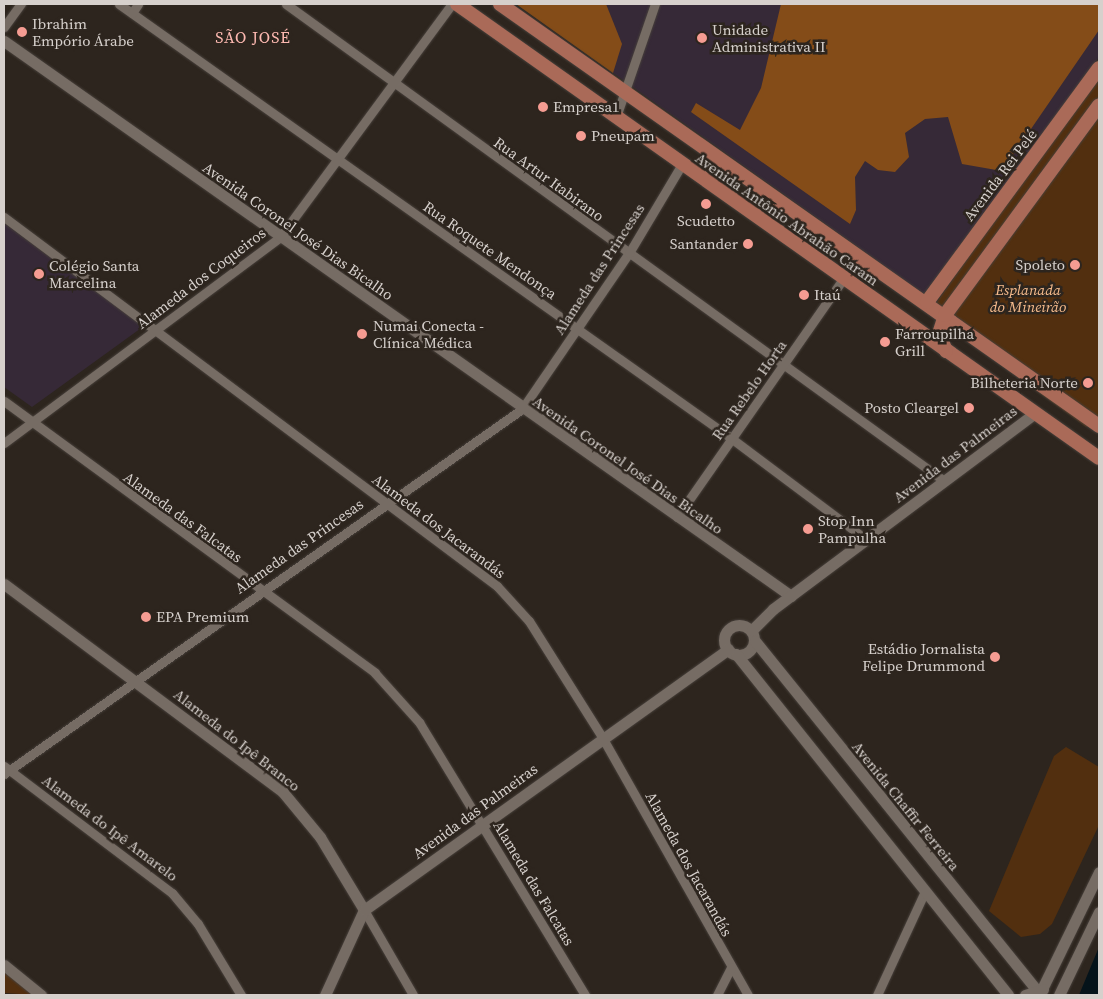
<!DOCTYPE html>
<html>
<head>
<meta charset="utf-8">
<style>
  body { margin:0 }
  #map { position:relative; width:1103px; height:999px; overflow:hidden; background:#2d251e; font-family:"Source Serif 4",serif }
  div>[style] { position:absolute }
  .education>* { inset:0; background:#362937 }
  .green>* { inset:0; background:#522f0f }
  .forest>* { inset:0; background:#844c18 }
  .water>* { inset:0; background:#05131a }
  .roads { filter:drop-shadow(0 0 1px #47403b) drop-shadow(0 0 1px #47403b) }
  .minor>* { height:9px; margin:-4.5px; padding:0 4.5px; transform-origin:4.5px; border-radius:4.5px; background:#766c64 }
  .tertiary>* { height:11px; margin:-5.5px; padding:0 5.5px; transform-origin:5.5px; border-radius:5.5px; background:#766c64 }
  .tertiary>.ring { margin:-5.5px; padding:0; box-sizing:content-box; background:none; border:11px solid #766c64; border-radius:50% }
  .primary>* { height:14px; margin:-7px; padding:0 7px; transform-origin:7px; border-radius:7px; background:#aa6a58 }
  .dots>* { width:14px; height:14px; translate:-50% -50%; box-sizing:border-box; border:2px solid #2d251e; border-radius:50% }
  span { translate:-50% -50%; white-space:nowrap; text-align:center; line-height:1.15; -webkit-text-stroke:5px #2d251e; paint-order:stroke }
  .poi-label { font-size:15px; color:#d6d0cc }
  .left { translate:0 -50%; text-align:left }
  .right { translate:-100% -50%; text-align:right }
  .street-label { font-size:15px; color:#d6d0cc }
  .park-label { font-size:15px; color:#f6bb8c; font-style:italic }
  .neighbourhood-label { font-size:16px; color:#fdb9b1; letter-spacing:1px }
  .frame { position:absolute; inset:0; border:5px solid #d6d0cc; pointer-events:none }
</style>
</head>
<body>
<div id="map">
  <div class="education">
    <i style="clip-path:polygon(516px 4px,1099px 4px,1099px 57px,924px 294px)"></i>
    <i style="clip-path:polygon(4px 223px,144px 326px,32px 407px,4px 387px)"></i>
  </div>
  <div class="green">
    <i style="clip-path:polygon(1099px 73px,1099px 420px,1086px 427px,929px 313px)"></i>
    <i style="clip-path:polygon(1066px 747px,1099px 767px,1099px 825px,1052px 924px,1040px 934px,1021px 937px,989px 911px,1054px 756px)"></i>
    <i style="clip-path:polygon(4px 968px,37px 995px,4px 993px)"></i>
  </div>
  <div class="forest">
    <i style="clip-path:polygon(516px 4px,606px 4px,622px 44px,613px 73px)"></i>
    <i style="clip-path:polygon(781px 4px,1099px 4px,1099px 30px,1002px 171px,962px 164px,948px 117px,925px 119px,905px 133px,909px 157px,895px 172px,878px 170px,865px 161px,855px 177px,856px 210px,850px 224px,691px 112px,696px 103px,740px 130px,761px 88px)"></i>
  </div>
  <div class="water">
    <i style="clip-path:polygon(1099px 947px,1099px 995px,1079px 995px)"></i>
  </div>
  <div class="roads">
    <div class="minor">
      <i style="left:119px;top:4px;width:750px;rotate:35.34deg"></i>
      <i style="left:731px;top:438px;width:170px;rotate:36.9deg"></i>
      <i style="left:286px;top:4px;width:811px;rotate:35.92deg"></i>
      <i style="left:132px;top:13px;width:11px;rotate:-56deg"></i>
      <i style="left:4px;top:27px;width:29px;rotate:-54deg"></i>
      <i style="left:616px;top:117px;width:120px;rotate:-71deg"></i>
      <i style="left:4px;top:217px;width:616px;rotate:36.81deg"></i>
      <i style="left:497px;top:586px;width:47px;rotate:47.6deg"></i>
      <i style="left:529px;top:621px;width:137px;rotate:57.8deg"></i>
      <i style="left:602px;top:737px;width:296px;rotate:60.5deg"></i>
      <i style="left:4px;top:401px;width:460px;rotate:36.2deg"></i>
      <i style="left:375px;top:673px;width:66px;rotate:48.1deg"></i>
      <i style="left:419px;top:722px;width:320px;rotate:58.7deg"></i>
      <i style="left:4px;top:443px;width:344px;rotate:-36.7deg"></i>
      <i style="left:280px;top:237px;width:290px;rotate:-53.6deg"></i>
      <i style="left:677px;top:517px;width:290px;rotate:-55.1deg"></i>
      <i style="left:4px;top:766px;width:211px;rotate:37.1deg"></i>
      <i style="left:172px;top:893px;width:40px;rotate:50deg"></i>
      <i style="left:198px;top:924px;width:83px;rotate:58.8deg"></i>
      <i style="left:4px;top:774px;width:634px;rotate:-35.17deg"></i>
      <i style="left:522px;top:409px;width:189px;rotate:-55.6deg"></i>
      <i style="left:629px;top:253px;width:104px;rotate:-59.2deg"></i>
      <i style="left:364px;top:910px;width:98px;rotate:60deg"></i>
      <i style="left:717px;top:995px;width:31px;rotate:-63deg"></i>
      <i style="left:877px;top:995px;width:115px;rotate:-65.2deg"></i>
    </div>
    <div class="tertiary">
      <i style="left:4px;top:41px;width:963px;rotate:35.19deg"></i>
      <i style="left:4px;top:584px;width:347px;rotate:36.7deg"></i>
      <i style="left:282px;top:791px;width:60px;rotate:50.4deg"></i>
      <i style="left:320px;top:837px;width:85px;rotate:58.9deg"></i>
      <i class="ring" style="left:724px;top:625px;width:19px;height:19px"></i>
      <i style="left:752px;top:630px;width:30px;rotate:-45deg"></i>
      <i style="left:773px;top:609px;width:327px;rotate:-36.8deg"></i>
      <i style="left:755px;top:641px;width:447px;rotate:51.1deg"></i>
      <i style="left:736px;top:654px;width:436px;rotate:51.4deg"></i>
      <i style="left:4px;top:965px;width:48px;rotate:39deg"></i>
      <i style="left:1042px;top:989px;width:130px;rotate:-64deg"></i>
      <i style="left:325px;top:995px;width:94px;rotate:-65.4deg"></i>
      <i style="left:364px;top:910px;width:448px;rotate:-35.6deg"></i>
      <i style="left:1025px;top:995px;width:19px;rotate:-18deg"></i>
      <i style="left:1059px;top:995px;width:92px;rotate:-64.3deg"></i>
    </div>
    <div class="primary">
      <i style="left:457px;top:4px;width:786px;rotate:35.27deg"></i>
      <i style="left:500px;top:4px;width:733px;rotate:35.16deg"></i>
      <i style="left:927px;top:302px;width:290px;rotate:-53.7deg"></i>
      <i style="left:946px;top:351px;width:18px;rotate:-112deg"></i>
      <i style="left:939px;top:334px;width:20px;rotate:-72deg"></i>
      <i style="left:945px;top:315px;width:260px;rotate:-53.7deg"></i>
    </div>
  </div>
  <div class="dots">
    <i style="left:22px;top:32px;background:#f59c92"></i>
    <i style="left:702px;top:38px;background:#f59c92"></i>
    <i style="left:543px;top:107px;background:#f59c92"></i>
    <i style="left:581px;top:136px;background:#f59c92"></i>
    <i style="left:706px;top:204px;background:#f59c92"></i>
    <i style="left:748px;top:244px;background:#f59c92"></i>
    <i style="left:1075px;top:265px;background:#f59c92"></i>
    <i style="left:39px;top:274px;background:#f59c92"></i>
    <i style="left:804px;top:295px;background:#f59c92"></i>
    <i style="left:362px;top:334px;background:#f59c92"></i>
    <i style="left:885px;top:342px;background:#f59c92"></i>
    <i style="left:1088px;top:383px;background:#f59c92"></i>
    <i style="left:969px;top:408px;background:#f59c92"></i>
    <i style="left:808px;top:529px;background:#f59c92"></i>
    <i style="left:146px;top:617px;background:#f59c92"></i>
    <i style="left:995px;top:657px;background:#f59c92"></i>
  </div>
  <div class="poi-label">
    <span class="left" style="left:32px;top:32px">Ibrahim<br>Empório Árabe</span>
    <span class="left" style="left:712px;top:38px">Unidade<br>Administrativa II</span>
    <span class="left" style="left:553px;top:107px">Empresa1</span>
    <span class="left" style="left:591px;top:136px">Pneupam</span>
    <span style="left:706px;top:221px">Scudetto</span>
    <span class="right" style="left:738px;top:244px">Santander</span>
    <span class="left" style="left:49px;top:274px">Colégio Santa<br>Marcelina</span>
    <span class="right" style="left:1065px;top:265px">Spoleto</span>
    <span class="left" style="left:814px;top:295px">Itaú</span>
    <span class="left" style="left:373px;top:334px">Numai Conecta -<br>Clínica Médica</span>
    <span class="left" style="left:895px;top:342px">Farroupilha<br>Grill</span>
    <span class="right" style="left:1078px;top:383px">Bilheteria Norte</span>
    <span class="right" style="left:959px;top:408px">Posto Cleargel</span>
    <span class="left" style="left:818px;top:529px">Stop Inn<br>Pampulha</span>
    <span class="left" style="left:156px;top:617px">EPA Premium</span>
    <span class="right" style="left:985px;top:657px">Estádio Jornalista<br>Felipe Drummond</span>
  </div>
  <div class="street-label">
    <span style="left:1000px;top:175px;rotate:-53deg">Avenida Rei Pelé</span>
    <span style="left:549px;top:179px;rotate:36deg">Rua Artur Itabirano</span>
    <span style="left:787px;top:219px;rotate:35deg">Avenida Antônio Abrahão Caram</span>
    <span style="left:298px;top:231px;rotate:35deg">Avenida Coronel José Dias Bicalho</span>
    <span style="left:490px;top:250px;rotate:35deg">Rua Roquete Mendonça</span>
    <span style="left:599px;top:269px;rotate:-57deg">Alameda das Princesas</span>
    <span style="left:201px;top:278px;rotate:-37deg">Alameda dos Coqueiros</span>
    <span style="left:749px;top:390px;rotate:-55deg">Rua Rebelo Horta</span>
    <span style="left:955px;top:454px;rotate:-37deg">Avenida das Palmeiras</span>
    <span style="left:628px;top:465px;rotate:35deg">Avenida Coronel José Dias Bicalho</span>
    <span style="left:183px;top:517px;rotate:36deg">Alameda das Falcatas</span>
    <span style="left:439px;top:526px;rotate:37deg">Alameda dos Jacarandás</span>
    <span style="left:299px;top:546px;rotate:-35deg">Alameda das Princesas</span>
    <span style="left:237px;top:740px;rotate:38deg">Alameda do Ipê Branco</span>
    <span style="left:906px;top:806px;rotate:51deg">Avenida Chaffir Ferreira</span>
    <span style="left:475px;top:811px;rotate:-36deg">Avenida das Palmeiras</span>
    <span style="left:110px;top:828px;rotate:37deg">Alameda do Ipê Amarelo</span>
    <span style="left:689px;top:864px;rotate:61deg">Alameda dos Jacarandás</span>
    <span style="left:534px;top:883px;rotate:59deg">Alameda das Falcatas</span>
  </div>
  <div class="park-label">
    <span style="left:1028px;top:298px">Esplanada<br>do Mineirão</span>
  </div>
  <div class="neighbourhood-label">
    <span style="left:253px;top:37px">SÃO JOSÉ</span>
  </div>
  <div class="frame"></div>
</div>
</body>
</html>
